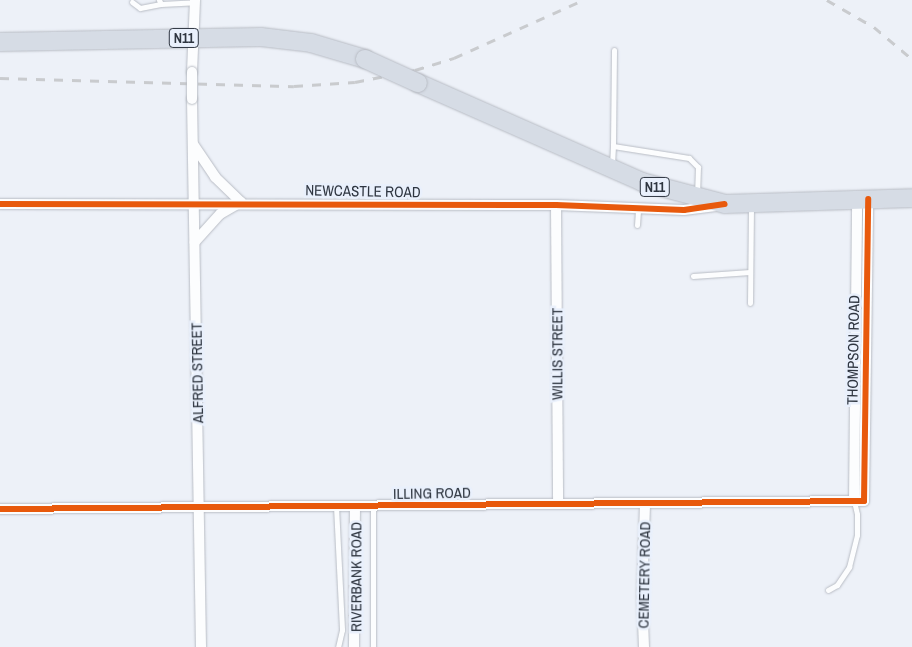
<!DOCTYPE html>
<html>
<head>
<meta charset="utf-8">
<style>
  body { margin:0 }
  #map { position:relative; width:912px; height:647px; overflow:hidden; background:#edf1f8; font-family:"Archivo Narrow",sans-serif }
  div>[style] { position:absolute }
  .roads { filter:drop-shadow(0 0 1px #b8bcc4) drop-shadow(0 0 1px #b8bcc4) }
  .lane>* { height:5px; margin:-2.5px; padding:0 2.5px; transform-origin:2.5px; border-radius:2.5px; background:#fcfdfe }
  .street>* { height:10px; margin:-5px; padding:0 5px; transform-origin:5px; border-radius:5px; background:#fcfdfe }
  .highway>* { height:18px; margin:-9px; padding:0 9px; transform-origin:9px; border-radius:9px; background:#d6dce5 }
  .rail>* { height:2.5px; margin-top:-1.25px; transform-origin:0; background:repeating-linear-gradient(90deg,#c9cbce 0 9px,transparent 0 18px) }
  .bridges { filter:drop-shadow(0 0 1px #b8bcc4) drop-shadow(0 0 1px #b8bcc4) }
  .street-bridge>* { height:10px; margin:-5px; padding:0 5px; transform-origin:5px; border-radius:5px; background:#fcfdfe }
  .highway-bridge>* { height:18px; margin:-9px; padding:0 9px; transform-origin:9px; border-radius:9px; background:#d6dce5 }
  .cycleway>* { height:6px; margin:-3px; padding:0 3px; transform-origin:3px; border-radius:3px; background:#e8590c }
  span { translate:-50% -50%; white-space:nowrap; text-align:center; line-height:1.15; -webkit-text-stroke:5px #e9f0fc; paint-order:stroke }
  .shield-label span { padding:1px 4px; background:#e9f0fc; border:1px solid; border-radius:4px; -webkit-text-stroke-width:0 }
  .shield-label { font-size:14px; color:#2f3641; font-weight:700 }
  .street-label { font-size:15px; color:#2f3641 }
</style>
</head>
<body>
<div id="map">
  <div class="roads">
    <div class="lane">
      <i style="left:159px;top:0;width:4px;rotate:63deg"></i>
      <i style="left:161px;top:4px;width:34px;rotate:-3deg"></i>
      <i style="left:132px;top:2px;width:10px;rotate:37deg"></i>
      <i style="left:140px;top:8px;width:21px;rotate:-11deg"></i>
      <i style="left:613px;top:146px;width:96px;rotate:-89.4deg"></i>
      <i style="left:612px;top:165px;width:19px;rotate:-87deg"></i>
      <i style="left:613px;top:146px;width:77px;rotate:9deg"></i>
      <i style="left:689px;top:158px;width:13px;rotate:45deg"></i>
      <i style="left:698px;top:167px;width:27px;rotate:92deg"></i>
      <i style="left:637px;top:225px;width:15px;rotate:-86deg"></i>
      <i style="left:693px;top:276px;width:57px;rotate:-4deg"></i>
      <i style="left:750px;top:303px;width:97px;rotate:-89.4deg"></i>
      <i style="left:336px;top:506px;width:124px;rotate:87.2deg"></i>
      <i style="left:342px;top:630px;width:17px;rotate:103deg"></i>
      <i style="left:373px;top:506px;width:141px;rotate:90deg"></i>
      <i style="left:828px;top:590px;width:10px;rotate:-29deg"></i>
      <i style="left:837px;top:585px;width:22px;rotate:-56deg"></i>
      <i style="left:849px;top:567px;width:33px;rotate:-76deg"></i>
      <i style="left:857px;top:535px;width:21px;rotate:-90deg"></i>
      <i style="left:857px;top:514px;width:13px;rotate:-103deg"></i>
    </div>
    <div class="street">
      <i style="left:192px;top:72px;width:72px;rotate:-87.6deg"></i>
      <i style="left:192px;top:99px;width:548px;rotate:89.06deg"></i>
      <i style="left:193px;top:144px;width:40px;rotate:56deg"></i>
      <i style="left:215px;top:177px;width:36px;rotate:44deg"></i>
      <i style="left:241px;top:202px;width:24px;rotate:150deg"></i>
      <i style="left:220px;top:214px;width:38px;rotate:132deg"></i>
      <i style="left:0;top:204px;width:556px;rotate:0.1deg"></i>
      <i style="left:556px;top:205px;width:128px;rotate:2.2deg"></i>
      <i style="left:684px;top:210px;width:32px;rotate:-7deg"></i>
      <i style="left:556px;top:205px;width:299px;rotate:89.6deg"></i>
      <i style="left:854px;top:501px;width:302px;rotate:-89.4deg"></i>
      <i style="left:0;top:509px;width:864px;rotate:-0.53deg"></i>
      <i style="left:864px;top:501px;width:302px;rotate:-89.2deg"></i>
      <i style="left:354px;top:647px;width:141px;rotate:-89.6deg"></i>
      <i style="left:644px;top:647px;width:52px;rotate:-92.2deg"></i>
      <i style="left:642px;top:595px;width:92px;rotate:-88.1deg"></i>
    </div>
    <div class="highway">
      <i style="left:0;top:42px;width:261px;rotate:-1.1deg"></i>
      <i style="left:261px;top:37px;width:50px;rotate:6.8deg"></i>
      <i style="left:311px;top:43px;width:56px;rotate:16.5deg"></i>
      <i style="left:418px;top:83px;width:245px;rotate:23.8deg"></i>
      <i style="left:642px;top:182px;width:86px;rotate:14.8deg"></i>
      <i style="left:725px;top:204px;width:187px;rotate:-1.8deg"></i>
    </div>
  </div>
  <div class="rail">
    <i style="left:827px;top:0;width:54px;rotate:29.9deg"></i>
    <i style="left:874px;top:27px;width:50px;rotate:40.1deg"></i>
    <i style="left:0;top:78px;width:294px;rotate:1.6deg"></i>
    <i style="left:294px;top:86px;width:61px;rotate:-3.8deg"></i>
    <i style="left:355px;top:82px;width:61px;rotate:-11.3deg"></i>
    <i style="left:415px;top:70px;width:41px;rotate:-17.1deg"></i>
    <i style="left:454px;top:58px;width:141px;rotate:-24.2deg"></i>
  </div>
  <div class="bridges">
    <div class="street-bridge">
      <i style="left:192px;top:99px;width:27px;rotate:-90deg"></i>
    </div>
    <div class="highway-bridge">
      <i style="left:365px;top:59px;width:58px;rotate:24.4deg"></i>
    </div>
  </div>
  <div class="cycleway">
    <i style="left:0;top:204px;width:556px;rotate:0.1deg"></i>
    <i style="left:556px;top:205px;width:128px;rotate:2.2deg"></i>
    <i style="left:684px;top:210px;width:41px;rotate:-8.3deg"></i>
    <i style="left:0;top:509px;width:864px;rotate:-0.53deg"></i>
    <i style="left:864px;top:501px;width:302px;rotate:-89.2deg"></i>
  </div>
  <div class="shield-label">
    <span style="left:184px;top:38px">N11</span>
    <span style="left:655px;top:187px">N11</span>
  </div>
  <div class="street-label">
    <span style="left:363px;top:191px;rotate:1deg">NEWCASTLE ROAD</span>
    <span style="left:853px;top:350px;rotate:-89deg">THOMPSON ROAD</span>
    <span style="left:557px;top:354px;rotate:-90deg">WILLIS STREET</span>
    <span style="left:197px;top:373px;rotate:-91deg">ALFRED STREET</span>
    <span style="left:432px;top:493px;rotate:-1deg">ILLING ROAD</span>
    <span style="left:644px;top:575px;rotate:-89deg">CEMETERY ROAD</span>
    <span style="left:356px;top:577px;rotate:-90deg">RIVERBANK ROAD</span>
  </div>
</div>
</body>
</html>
